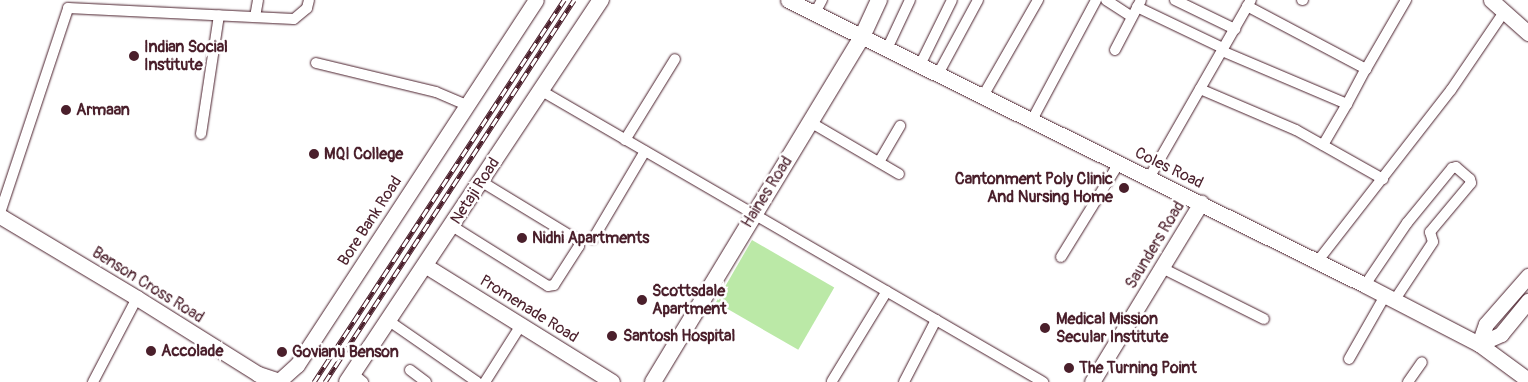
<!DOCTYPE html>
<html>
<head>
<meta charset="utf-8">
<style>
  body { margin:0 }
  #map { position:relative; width:1528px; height:382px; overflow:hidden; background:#fff; font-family:Pangolin,sans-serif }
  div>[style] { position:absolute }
  .green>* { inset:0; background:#bbe9a7; transform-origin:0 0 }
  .roads { filter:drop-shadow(0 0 1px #4a1f2b) drop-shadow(0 0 1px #4a1f2b) }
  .street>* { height:10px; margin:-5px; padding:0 5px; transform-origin:5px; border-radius:5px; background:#fff }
  .secondary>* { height:15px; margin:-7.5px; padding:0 7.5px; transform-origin:7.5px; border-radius:7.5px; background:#fff }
  .primary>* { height:16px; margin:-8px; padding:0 8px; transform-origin:8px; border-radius:8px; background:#fff }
  .rail>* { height:5px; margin-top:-2.5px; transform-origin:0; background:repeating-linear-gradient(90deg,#fff 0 9px,#4a1f2b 0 18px); box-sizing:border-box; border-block:1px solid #4a1f2b }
  .dots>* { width:14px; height:14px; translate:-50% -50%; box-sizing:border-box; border:2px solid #fff; border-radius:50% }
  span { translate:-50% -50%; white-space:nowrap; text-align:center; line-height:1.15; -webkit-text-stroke:5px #fff; paint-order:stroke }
  .poi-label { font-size:16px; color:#4a1f2b; font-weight:700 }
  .left { translate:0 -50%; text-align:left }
  .right { translate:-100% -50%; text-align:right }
  .street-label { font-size:16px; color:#4a1f2b }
</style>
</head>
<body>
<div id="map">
  <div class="green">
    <i style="left:752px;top:240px;width:95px;height:72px;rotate:30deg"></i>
  </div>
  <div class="roads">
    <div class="street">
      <i style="left:1106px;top:0;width:30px;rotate:33deg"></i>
      <i style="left:1175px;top:0;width:67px;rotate:25.8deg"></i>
      <i style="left:1302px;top:0;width:1px"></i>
      <i style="left:1247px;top:6px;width:135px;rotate:27.9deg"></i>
      <i style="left:1366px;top:69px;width:80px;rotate:-59.9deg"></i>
      <i style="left:1137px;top:7px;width:95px;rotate:25.5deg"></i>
      <i style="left:68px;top:8px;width:226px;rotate:2.8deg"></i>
      <i style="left:294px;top:19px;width:17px;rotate:-40deg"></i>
      <i style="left:307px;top:8px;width:8px;rotate:-76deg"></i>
      <i style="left:815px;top:13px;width:15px;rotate:-62deg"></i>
      <i style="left:255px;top:17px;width:17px;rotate:-80deg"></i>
      <i style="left:887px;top:49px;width:54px;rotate:-64.9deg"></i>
      <i style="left:1115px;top:50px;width:56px;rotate:-62.5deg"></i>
      <i style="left:1222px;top:51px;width:136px;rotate:23deg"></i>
      <i style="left:1347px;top:104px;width:40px;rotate:-62deg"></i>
      <i style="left:316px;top:63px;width:123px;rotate:13.6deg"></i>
      <i style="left:436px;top:92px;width:34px;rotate:23deg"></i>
      <i style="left:920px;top:65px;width:72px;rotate:-63.8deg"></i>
      <i style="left:938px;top:74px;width:84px;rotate:-61.6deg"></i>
      <i style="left:1200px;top:89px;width:104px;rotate:23.1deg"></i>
      <i style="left:1296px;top:130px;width:100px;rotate:29.4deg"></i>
      <i style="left:540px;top:90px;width:582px;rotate:30.14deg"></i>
      <i style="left:983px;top:96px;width:111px;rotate:-60.2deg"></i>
      <i style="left:1032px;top:120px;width:136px;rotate:-61.9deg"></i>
      <i style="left:810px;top:122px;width:103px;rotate:30.3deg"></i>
      <i style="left:201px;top:134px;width:120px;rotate:-81.4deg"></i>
      <i style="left:625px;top:140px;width:95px;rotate:-58.3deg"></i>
      <i style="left:1323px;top:145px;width:48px;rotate:-59.7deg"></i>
      <i style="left:879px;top:162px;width:42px;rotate:-59.7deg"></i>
      <i style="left:1149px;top:178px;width:205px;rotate:-60.2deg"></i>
      <i style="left:0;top:213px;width:216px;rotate:-71.6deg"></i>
      <i style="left:452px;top:226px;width:113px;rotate:32deg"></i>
      <i style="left:548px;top:286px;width:6px;rotate:-9deg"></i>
      <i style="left:554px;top:285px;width:46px;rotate:-57.3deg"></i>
      <i style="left:579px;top:246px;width:5px;rotate:-90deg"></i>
      <i style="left:579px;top:241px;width:114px;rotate:-148.7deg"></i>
      <i style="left:593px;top:239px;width:102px;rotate:-59.4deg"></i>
      <i style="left:1061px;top:257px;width:110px;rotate:-58.3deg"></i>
      <i style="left:1317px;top:262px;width:218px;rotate:-52.1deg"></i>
      <i style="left:1451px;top:90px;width:94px;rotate:-55.8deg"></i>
      <i style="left:1162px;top:268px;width:114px;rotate:26.6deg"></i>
      <i style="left:1365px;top:285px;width:75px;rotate:-55.9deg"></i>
      <i style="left:1407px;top:223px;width:71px;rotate:-50.7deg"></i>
      <i style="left:1452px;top:168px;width:4px;rotate:-14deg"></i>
      <i style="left:1456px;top:167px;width:18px;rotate:41deg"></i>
      <i style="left:1470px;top:179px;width:4px;rotate:76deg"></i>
      <i style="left:1471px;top:183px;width:64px;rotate:129.9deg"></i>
      <i style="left:1430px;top:232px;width:10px;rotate:73deg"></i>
      <i style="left:1433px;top:242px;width:71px;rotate:123.5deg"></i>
      <i style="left:389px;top:321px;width:107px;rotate:34.7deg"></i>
      <i style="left:1349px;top:359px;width:73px;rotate:-60.3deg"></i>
      <i style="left:410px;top:370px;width:20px;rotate:37deg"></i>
      <i style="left:353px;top:374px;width:13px;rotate:39deg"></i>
      <i style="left:832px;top:381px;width:105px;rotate:-58.6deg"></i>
      <i style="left:93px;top:382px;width:95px;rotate:-62.4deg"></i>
      <i style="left:485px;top:382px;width:67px;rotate:-57.7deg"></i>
      <i style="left:904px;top:382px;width:70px;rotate:-62.7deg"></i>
      <i style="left:1408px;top:382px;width:24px;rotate:-55deg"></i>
    </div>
    <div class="secondary">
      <i style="left:788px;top:0;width:644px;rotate:26.29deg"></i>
      <i style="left:1365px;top:285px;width:128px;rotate:27.4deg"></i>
      <i style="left:1479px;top:344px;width:61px;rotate:36.3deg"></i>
      <i style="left:1491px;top:0;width:50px;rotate:41.7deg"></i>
      <i style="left:0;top:216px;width:160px;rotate:30.9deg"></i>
      <i style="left:137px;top:298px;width:143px;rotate:32.1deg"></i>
      <i style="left:258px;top:374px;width:22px;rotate:18deg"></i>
      <i style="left:279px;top:381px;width:24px;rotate:-42deg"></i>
      <i style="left:297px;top:365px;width:436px;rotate:-56.8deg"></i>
      <i style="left:426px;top:266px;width:219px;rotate:31.9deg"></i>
      <i style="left:1479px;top:344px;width:21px;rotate:-71deg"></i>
      <i style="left:1486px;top:324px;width:64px;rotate:-48.8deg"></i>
      <i style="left:1479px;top:344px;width:24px;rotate:-24deg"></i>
      <i style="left:1501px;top:334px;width:43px;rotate:-50.7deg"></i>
      <i style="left:1092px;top:382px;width:210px;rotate:-58.7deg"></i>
    </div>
    <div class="primary">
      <i style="left:347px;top:382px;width:459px;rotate:-56.4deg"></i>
      <i style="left:653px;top:382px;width:403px;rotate:-58.8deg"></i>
      <i style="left:862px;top:37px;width:41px;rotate:-65.3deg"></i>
    </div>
  </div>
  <div class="rail">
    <i style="left:314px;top:382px;width:457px;rotate:-56.8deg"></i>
    <i style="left:325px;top:382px;width:456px;rotate:-56.9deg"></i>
  </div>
  <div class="dots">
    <i style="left:134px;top:56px;background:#4a1f2b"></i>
    <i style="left:66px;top:110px;background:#4a1f2b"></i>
    <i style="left:314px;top:154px;background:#4a1f2b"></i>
    <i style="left:1124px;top:188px;background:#4a1f2b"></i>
    <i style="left:522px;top:238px;background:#4a1f2b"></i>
    <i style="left:642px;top:300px;background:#4a1f2b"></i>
    <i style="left:1045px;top:328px;background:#4a1f2b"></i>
    <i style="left:612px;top:336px;background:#4a1f2b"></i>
    <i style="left:151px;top:351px;background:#4a1f2b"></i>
    <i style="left:282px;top:352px;background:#4a1f2b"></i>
    <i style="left:1069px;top:368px;background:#4a1f2b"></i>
  </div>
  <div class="poi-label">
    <span class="left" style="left:144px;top:56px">Indian Social<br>Institute</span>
    <span class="left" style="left:76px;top:110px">Armaan</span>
    <span class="left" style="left:324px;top:154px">MQI College</span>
    <span class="right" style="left:1113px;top:188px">Cantonment Poly Clinic<br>And Nursing Home</span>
    <span class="left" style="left:532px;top:238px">Nidhi Apartments</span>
    <span class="left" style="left:652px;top:300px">Scottsdale<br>Apartment</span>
    <span class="left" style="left:1056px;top:328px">Medical Mission<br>Secular Institute</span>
    <span class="left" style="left:623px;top:336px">Santosh Hospital</span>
    <span class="left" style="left:161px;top:351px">Accolade</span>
    <span class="left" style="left:292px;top:352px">Govianu Benson</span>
    <span class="left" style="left:1079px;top:368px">The Turning Point</span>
  </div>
  <div class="street-label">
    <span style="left:1169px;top:168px;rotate:26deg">Coles Road</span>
    <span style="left:475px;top:191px;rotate:-57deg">Netaji Road</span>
    <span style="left:767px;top:192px;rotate:-58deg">Haines Road</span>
    <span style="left:370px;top:221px;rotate:-57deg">Bore Bank Road</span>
    <span style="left:1155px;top:245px;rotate:-59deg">Saunders Road</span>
    <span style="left:148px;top:285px;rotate:32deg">Benson Cross Road</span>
    <span style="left:529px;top:309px;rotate:32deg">Promenade Road</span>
  </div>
</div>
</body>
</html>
